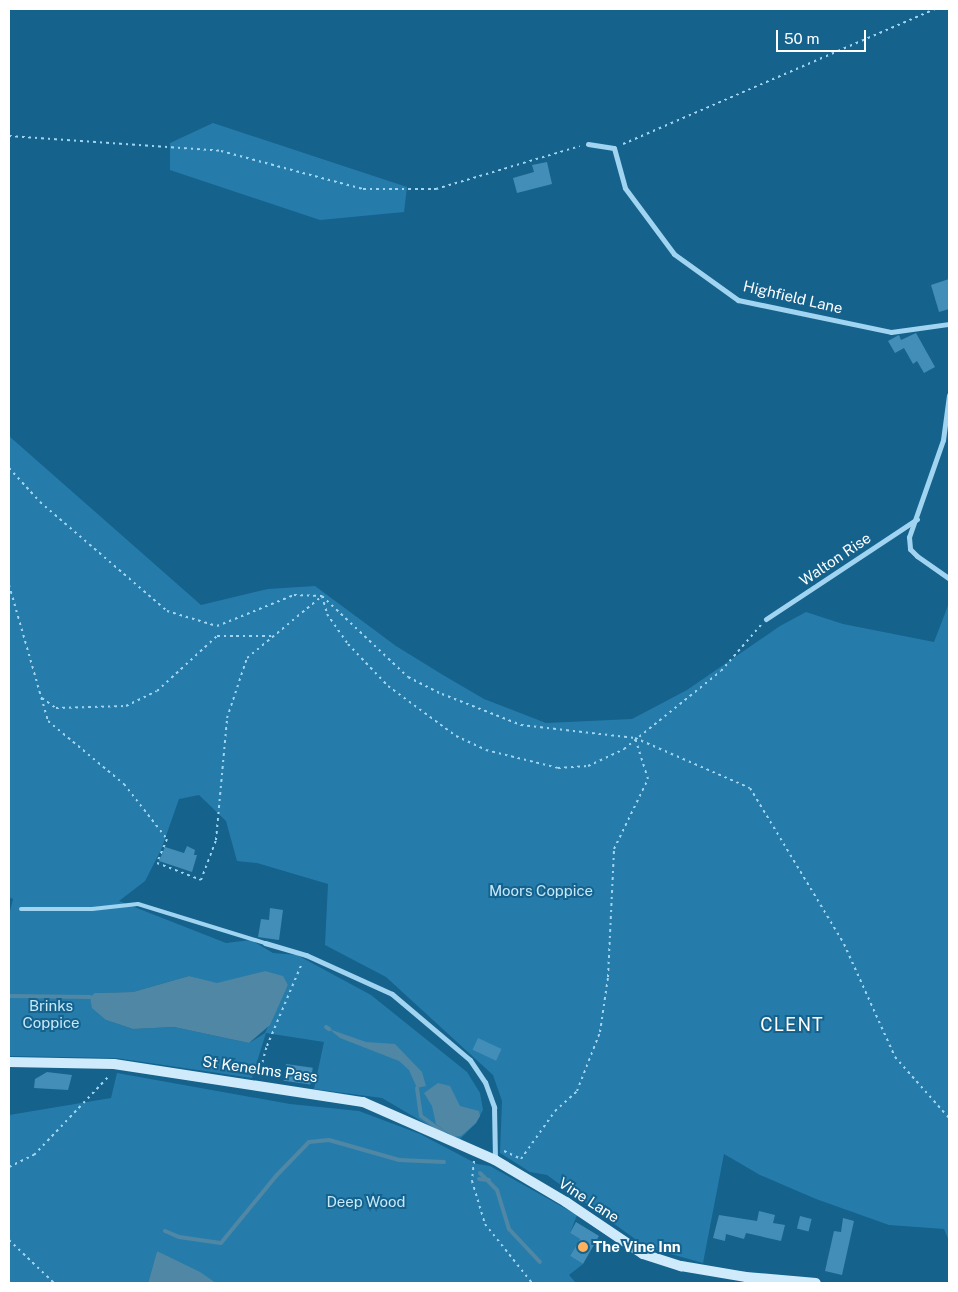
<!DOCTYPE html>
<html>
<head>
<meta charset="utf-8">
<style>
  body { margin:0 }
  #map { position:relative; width:958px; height:1292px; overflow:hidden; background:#15628d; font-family:"Public Sans",sans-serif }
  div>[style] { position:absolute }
  .green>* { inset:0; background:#257caa }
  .water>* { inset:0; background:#5087a5 }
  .stream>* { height:4px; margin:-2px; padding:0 2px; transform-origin:2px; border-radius:2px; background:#5087a5 }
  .building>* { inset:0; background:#438eb8; transform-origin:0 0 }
  .path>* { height:2px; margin-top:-1px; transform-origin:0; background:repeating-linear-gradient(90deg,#a0d4f0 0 2.5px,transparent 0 6.5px) }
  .lane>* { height:4px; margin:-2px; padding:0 2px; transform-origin:2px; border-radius:2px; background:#a0d4f0 }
  .street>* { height:5px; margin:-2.5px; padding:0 2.5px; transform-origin:2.5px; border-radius:2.5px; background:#a0d4f0 }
  .secondary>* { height:10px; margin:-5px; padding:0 5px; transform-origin:5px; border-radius:5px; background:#ceeafb }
  .dots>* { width:14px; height:14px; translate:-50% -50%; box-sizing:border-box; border:2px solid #15628d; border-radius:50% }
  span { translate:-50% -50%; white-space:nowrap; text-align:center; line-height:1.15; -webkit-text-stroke:4px #15628d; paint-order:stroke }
  .street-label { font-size:15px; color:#fff }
  .park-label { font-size:15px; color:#c6e9fb }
  .poi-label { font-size:15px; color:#fff; font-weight:700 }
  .left { translate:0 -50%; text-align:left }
  .quarter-label { font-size:18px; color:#fff; letter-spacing:1px }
  .frame { position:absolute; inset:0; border:10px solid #fff; pointer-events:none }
  .scale { position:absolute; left:776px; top:30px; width:90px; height:22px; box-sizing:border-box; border:2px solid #fff; border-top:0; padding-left:6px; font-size:15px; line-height:18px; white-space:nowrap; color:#fff; -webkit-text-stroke:4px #15628d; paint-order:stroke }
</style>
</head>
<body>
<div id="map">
  <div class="green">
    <i style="clip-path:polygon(213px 123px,407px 187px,404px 212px,320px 220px,170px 170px,170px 143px)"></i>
    <i style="clip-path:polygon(evenodd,9px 436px,201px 605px,268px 589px,315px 586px,396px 646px,443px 675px,484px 699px,546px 723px,632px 719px,687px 690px,780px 626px,806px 612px,843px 624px,934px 642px,949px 603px,949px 1241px,944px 1229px,889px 1225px,816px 1199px,760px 1175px,724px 1154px,703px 1263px,646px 1247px,547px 1175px,530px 1172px,500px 1153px,502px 1101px,493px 1075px,386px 977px,325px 945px,328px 884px,257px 863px,237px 861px,226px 821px,199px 795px,179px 799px,161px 850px,145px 881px,119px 901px,226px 943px,251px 940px,273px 953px,297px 955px,371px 995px,467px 1072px,480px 1093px,483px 1110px,476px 1123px,457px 1142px,382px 1098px,314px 1089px,324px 1042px,266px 1033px,252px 1078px,116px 1058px,9px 1056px,9px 915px,13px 899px,9px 897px,9px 436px,265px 971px,288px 985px,265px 1033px,249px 1043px,174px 1027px,133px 1029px,106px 1020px,95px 993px,133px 992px,189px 976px,217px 984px,265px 971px)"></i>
    <i style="clip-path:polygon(117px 1073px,290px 1104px,359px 1111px,420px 1134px,477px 1164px,490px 1166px,577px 1215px,570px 1233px,580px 1239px,570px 1256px,583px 1264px,569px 1275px,576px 1283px,216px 1283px,157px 1251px,148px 1283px,9px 1283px,9px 1115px,111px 1098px)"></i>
  </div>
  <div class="water">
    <i style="clip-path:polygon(265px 971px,283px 976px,288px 985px,270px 1025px,249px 1043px,174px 1027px,133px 1029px,106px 1020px,92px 1008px,90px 997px,95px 993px,133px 992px,189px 976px,217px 983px)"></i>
    <i style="clip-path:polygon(329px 1029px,366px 1042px,395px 1044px,422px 1072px,426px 1086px,417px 1088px,409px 1070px,399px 1061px,340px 1038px)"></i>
    <i style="clip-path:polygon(438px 1083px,450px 1086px,460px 1106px,479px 1111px,480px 1116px,476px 1123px,461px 1136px,453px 1137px,436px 1124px,432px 1106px,424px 1093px)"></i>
    <i style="clip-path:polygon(157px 1251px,200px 1272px,216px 1283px,148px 1283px)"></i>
  </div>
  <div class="stream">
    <i style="left:9px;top:996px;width:81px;rotate:0.7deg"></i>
    <i style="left:326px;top:1027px;width:4px;rotate:34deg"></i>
    <i style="left:417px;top:1088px;width:28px;rotate:82deg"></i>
    <i style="left:421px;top:1116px;width:29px;rotate:36deg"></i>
    <i style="left:480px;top:1173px;width:24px;rotate:45deg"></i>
    <i style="left:497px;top:1190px;width:41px;rotate:72.9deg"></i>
    <i style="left:509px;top:1229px;width:45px;rotate:46.8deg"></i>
    <i style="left:479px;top:1179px;width:10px;rotate:6deg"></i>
    <i style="left:165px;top:1231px;width:15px;rotate:23deg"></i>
    <i style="left:179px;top:1237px;width:42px;rotate:8.1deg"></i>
    <i style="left:221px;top:1243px;width:87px;rotate:-50.6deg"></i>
    <i style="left:276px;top:1176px;width:47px;rotate:-45.9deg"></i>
    <i style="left:309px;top:1142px;width:20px;rotate:-6deg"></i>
    <i style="left:329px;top:1140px;width:73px;rotate:15.9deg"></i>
    <i style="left:399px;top:1160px;width:45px;rotate:2.5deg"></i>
  </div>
  <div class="building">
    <i style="clip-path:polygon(547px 162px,552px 184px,517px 193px,513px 178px,534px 172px,532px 165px)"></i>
    <i style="clip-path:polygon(949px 279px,949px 309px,939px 312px,931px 285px)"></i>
    <i style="clip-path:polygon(916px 333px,935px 367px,924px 373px,917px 361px,913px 364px,904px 348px,895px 353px,888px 341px,899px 335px,901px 340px)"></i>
    <i style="clip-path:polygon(187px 846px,195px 850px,194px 855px,197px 855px,192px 872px,159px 861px,165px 847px,184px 853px)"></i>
    <i style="clip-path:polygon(270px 908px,283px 910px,279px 940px,258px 937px,261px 919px,269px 920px)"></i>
    <i style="left:478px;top:1038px;width:26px;height:13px;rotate:25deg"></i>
    <i style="left:286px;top:1064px;width:27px;height:17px;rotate:8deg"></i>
    <i style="clip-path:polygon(47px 1072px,72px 1075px,68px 1090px,34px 1088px,35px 1079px)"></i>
    <i style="clip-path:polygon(759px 1211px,775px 1215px,773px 1223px,785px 1225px,781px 1241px,746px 1233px,744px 1239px,726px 1234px,725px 1241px,713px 1238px,719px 1215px,757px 1221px)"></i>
    <i style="left:800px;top:1216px;width:12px;height:13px;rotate:14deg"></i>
    <i style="clip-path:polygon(843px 1218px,854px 1221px,842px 1275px,825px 1271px,834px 1231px,841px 1232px)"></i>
    <i style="clip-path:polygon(576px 1222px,599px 1236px,583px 1264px,570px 1256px,580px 1239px,570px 1233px)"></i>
  </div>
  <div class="path">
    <i style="left:9px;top:136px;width:213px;rotate:4deg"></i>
    <i style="left:221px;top:151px;width:147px;rotate:15deg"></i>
    <i style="left:363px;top:189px;width:73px"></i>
    <i style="left:436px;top:189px;width:150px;rotate:-16.6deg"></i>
    <i style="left:623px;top:144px;width:340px;rotate:-23.4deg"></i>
    <i style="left:9px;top:468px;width:46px;rotate:47.6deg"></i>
    <i style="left:40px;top:502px;width:167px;rotate:40.6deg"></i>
    <i style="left:167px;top:611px;width:52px;rotate:16.7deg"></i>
    <i style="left:217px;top:626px;width:83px;rotate:-21.9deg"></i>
    <i style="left:294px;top:595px;width:28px;rotate:2deg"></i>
    <i style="left:322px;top:596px;width:118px;rotate:43.3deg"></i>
    <i style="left:408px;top:677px;width:38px;rotate:27deg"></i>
    <i style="left:442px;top:694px;width:85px;rotate:21.4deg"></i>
    <i style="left:521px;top:725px;width:115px;rotate:6.5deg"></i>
    <i style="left:635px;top:738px;width:125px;rotate:23.5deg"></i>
    <i style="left:750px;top:788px;width:182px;rotate:58.9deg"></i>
    <i style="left:844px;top:944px;width:124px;rotate:65.7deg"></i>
    <i style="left:895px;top:1057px;width:81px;rotate:48.5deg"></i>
    <i style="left:9px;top:585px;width:141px;rotate:74deg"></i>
    <i style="left:48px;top:721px;width:99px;rotate:39.7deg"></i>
    <i style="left:124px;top:784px;width:70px;rotate:52deg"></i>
    <i style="left:167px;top:839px;width:26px;rotate:113deg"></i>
    <i style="left:157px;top:863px;width:47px;rotate:21.1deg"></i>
    <i style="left:201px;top:880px;width:43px;rotate:-69.4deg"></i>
    <i style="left:216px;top:840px;width:122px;rotate:-84.8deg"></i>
    <i style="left:227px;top:718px;width:63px;rotate:-71.6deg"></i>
    <i style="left:247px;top:658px;width:97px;rotate:-39.6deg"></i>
    <i style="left:322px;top:596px;width:19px;rotate:74deg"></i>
    <i style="left:327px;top:614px;width:37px;rotate:55deg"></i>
    <i style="left:348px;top:644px;width:58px;rotate:46.4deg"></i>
    <i style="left:388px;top:686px;width:84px;rotate:36.3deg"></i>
    <i style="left:456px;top:736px;width:33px;rotate:25deg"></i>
    <i style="left:486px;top:750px;width:74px;rotate:14deg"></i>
    <i style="left:558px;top:768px;width:30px;rotate:-4deg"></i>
    <i style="left:588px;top:766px;width:40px;rotate:-25deg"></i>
    <i style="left:624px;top:749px;width:124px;rotate:-38.8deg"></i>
    <i style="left:721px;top:671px;width:61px;rotate:-49deg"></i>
    <i style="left:42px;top:698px;width:17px;rotate:36deg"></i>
    <i style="left:56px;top:708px;width:70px;rotate:-1.6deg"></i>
    <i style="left:126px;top:706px;width:34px;rotate:-26deg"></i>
    <i style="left:157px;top:691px;width:81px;rotate:-42.5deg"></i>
    <i style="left:217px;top:636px;width:57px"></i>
    <i style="left:259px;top:1075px;width:30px;rotate:-75deg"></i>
    <i style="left:267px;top:1046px;width:90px;rotate:-67.1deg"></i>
    <i style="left:504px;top:1151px;width:19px;rotate:25deg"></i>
    <i style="left:521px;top:1159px;width:59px;rotate:-54.7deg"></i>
    <i style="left:555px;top:1111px;width:30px;rotate:-42deg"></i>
    <i style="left:577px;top:1091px;width:63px;rotate:-68.7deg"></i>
    <i style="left:600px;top:1032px;width:56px;rotate:-81.7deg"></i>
    <i style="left:608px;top:977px;width:128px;rotate:-87.3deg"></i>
    <i style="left:614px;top:849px;width:78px;rotate:-64.1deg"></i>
    <i style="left:648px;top:779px;width:43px;rotate:-107.6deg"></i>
    <i style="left:474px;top:1161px;width:20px;rotate:96deg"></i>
    <i style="left:472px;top:1181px;width:45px;rotate:73.2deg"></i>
    <i style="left:485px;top:1224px;width:75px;rotate:51.5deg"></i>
    <i style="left:9px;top:1167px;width:28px;rotate:-26deg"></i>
    <i style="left:34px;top:1155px;width:110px;rotate:-46.5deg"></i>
    <i style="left:9px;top:1240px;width:62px;rotate:43.7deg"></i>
  </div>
  <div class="lane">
    <i style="left:21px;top:909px;width:71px"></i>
    <i style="left:92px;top:909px;width:46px;rotate:-6.2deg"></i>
    <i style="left:138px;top:904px;width:133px;rotate:17.1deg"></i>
  </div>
  <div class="street">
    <i style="left:588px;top:144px;width:26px;rotate:9deg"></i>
    <i style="left:614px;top:148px;width:41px;rotate:74.6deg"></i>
    <i style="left:625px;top:188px;width:82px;rotate:53.4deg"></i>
    <i style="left:674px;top:254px;width:79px;rotate:35.7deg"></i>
    <i style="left:738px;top:300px;width:156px;rotate:11.8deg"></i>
    <i style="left:891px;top:332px;width:59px;rotate:-7.9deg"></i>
    <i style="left:949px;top:395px;width:45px;rotate:97.6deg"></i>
    <i style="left:943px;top:440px;width:103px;rotate:109.3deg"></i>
    <i style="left:909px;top:537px;width:12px;rotate:85deg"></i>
    <i style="left:910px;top:549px;width:10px;rotate:45deg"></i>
    <i style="left:917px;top:556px;width:39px;rotate:35deg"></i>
    <i style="left:766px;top:619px;width:181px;rotate:-33.5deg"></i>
    <i style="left:265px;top:943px;width:43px;rotate:16.3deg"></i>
    <i style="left:306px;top:955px;width:94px;rotate:24.4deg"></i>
    <i style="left:392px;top:994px;width:102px;rotate:40.2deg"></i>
    <i style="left:470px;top:1060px;width:27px;rotate:56deg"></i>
    <i style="left:485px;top:1082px;width:27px;rotate:70deg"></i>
    <i style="left:494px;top:1107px;width:53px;rotate:88.9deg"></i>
  </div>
  <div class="secondary">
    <i style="left:9px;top:1062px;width:105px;rotate:1.1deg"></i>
    <i style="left:114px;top:1064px;width:252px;rotate:8.7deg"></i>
    <i style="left:363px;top:1102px;width:144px;rotate:23.7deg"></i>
    <i style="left:495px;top:1160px;width:82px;rotate:30.6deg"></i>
    <i style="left:566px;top:1202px;width:93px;rotate:34deg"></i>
    <i style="left:643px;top:1254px;width:40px;rotate:18deg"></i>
    <i style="left:681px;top:1266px;width:66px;rotate:9.6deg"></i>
    <i style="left:746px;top:1277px;width:70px;rotate:4.9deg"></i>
  </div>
  <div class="dots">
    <i style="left:583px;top:1247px;background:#ffb15f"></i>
  </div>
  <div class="street-label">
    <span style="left:793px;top:297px;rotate:13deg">Highfield Lane</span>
    <span style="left:835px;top:559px;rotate:-34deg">Walton Rise</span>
    <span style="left:260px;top:1069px;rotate:8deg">St Kenelms Pass</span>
    <span style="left:589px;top:1200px;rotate:33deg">Vine Lane</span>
  </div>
  <div class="park-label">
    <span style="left:541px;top:891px">Moors Coppice</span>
    <span style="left:51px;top:1014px">Brinks<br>Coppice</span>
    <span style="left:366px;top:1202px">Deep Wood</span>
  </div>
  <div class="poi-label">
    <span class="left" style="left:593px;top:1247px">The Vine Inn</span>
  </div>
  <div class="quarter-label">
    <span style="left:792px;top:1025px">CLENT</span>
  </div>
  <div class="frame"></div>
  <div class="scale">50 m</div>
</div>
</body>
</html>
